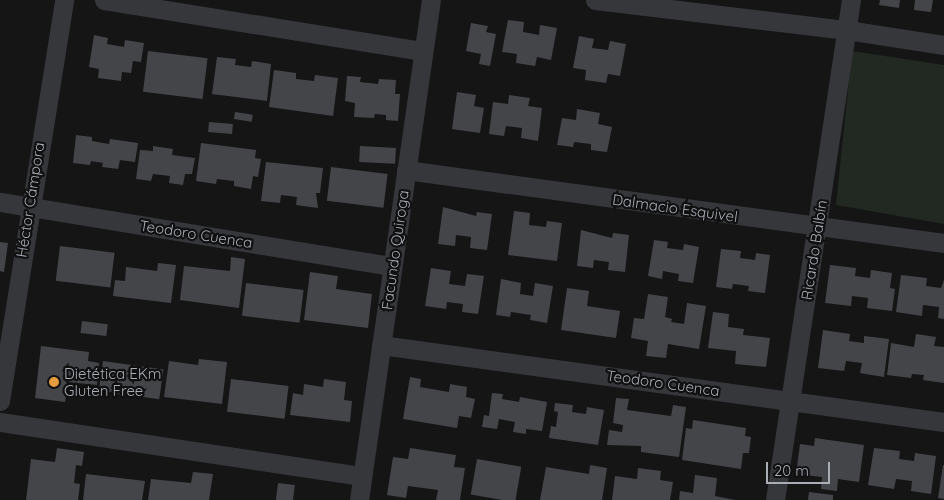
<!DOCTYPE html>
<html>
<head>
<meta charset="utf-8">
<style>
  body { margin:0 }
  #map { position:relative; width:944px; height:500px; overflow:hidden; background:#151516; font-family:Quicksand,sans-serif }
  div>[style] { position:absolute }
  .green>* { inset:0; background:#212922 }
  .building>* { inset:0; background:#444549; transform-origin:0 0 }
  .street>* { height:19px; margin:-9.5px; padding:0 9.5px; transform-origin:9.5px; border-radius:9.5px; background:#36373b }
  .dots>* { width:14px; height:14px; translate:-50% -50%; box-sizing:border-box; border:2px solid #101011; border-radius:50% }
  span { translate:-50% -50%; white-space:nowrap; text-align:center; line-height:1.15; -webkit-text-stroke:4.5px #101011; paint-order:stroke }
  .street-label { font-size:15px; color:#a8adb6 }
  .poi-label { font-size:15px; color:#a8adb6 }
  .left { translate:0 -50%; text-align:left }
  .scale { position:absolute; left:766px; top:462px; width:64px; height:22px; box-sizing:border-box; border:2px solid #a8adb6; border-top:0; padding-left:6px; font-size:15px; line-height:18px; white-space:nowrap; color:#a8adb6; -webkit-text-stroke:4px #101011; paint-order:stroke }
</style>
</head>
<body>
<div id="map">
  <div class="green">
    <i style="clip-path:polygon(852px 51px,944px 65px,944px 224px,836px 205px)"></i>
  </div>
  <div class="building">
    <i style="clip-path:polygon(880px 0,900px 0,899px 8px,879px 5px)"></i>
    <i style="clip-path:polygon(915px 0,933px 0,931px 12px,914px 10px)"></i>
    <i style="clip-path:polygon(508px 20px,524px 22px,523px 32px,539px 35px,540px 25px,557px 28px,551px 60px,537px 57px,535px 66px,516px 63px,517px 54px,502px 52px)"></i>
    <i style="clip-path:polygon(471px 23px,488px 26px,486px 32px,496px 34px,490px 66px,479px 64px,481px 54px,466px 51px)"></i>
    <i style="clip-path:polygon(94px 35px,108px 38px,107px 44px,124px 47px,125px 40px,144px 43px,141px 62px,133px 61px,131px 73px,122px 72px,121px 81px,98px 78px,99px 69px,89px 67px)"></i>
    <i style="clip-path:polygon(579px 36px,594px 39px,592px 48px,608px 50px,610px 41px,626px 44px,620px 76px,608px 74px,606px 83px,585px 80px,586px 70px,573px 68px)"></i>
    <i style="left:148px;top:51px;width:60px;height:41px;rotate:7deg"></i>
    <i style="clip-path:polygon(217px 57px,236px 59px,235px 65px,251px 67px,252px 61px,271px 64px,267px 101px,212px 94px)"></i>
    <i style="clip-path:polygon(274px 70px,296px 73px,296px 79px,314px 81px,315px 75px,338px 78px,333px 116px,269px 107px)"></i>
    <i style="clip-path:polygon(347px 76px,361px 77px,360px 82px,378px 84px,379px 79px,396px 80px,395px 94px,400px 94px,398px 121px,386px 120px,386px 115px,375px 114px,374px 118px,354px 117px,355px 103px,345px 101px)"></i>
    <i style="clip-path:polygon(457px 92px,476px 95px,474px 106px,484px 108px,480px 133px,452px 129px)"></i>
    <i style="clip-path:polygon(509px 95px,530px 98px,528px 106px,542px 108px,538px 141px,521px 138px,522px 128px,506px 126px,504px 136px,489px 134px,493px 102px,508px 104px)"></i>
    <i style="clip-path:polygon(577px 109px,600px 113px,598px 124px,612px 127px,607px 152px,591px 150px,591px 144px,574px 142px,573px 147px,557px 145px,562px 118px,576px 120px)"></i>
    <i style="left:235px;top:112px;width:18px;height:7px;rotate:9deg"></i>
    <i style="left:209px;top:122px;width:24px;height:10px;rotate:5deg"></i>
    <i style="clip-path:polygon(76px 135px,92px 137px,92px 141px,109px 144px,110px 139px,138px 143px,135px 162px,120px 160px,118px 169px,102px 167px,103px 163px,91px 161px,90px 165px,73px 163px)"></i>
    <i style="clip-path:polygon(201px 143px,256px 150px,255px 158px,261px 159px,258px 177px,253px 176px,251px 189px,234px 186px,234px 181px,217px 179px,216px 184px,196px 181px)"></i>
    <i style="clip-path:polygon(153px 146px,173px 149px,172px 155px,195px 158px,192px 174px,185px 174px,183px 185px,169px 183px,170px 176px,153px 174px,151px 181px,136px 179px,140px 150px,153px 151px)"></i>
    <i style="left:360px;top:146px;width:36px;height:16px;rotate:3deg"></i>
    <i style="clip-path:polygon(266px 162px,323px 168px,320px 193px,316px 193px,318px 208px,296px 205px,297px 197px,281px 195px,280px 203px,261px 201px)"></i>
    <i style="left:331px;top:167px;width:57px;height:34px;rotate:7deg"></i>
    <i style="clip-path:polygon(443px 207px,476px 216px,477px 212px,492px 214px,487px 250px,470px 248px,471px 237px,456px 235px,455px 246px,438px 244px)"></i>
    <i style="clip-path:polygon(514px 211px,530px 213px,529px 225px,546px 227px,547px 221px,562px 223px,557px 261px,508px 255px)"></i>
    <i style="clip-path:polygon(581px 230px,612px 238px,613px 233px,629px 235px,625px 272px,608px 270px,609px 262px,594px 260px,593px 268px,577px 266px)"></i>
    <i style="clip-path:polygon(654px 240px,668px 242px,667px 248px,683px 250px,684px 244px,699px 247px,693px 283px,678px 281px,679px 274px,663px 271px,662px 279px,648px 276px)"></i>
    <i style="clip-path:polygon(0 242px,8px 243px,4px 272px,0 271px)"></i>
    <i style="left:60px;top:246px;width:55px;height:35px;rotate:7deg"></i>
    <i style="clip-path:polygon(721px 249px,741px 251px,740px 258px,755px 260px,756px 253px,770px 255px,765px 293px,748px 291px,749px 286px,733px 284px,732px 289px,716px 287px)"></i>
    <i style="clip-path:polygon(231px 257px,245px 259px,239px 308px,180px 300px,184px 266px,230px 271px)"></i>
    <i style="clip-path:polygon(158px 263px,176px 265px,171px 303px,113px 296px,115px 280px,125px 281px,126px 267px,157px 271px)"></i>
    <i style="clip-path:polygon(830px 265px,856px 268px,855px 276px,870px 278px,871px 270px,892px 273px,890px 288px,895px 289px,892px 311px,867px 308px,868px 298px,852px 296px,851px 306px,825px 303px)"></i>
    <i style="clip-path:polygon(431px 268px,451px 271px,449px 284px,465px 286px,467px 274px,484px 276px,478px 314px,462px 312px,463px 304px,447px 302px,446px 309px,425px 306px)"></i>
    <i style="clip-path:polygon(310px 272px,338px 276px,336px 289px,372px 294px,368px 328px,304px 320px)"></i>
    <i style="clip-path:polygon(901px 275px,927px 278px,926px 286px,941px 288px,944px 280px,944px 319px,938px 318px,939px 307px,923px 305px,922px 316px,896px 312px)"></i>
    <i style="clip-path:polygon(501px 279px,521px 283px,520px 294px,533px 296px,535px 283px,553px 286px,547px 323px,530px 320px,531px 315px,511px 312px,510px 317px,496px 315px)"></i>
    <i style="left:246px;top:283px;width:58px;height:33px;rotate:7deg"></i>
    <i style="clip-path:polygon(567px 288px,589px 291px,587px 306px,620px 311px,616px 338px,561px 330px)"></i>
    <i style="clip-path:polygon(648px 294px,668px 297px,665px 317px,672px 319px,671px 322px,684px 324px,687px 303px,706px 306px,699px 349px,668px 344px,666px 358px,646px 356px,648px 341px,631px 338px,634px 318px,644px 319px)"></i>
    <i style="clip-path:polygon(713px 312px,729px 314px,728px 327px,744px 329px,743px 335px,770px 338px,766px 367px,735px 364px,736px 351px,708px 348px)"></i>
    <i style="left:82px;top:321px;width:26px;height:12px;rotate:7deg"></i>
    <i style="clip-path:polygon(823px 330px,850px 334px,849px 341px,864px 343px,864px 336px,889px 339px,884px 377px,860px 373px,862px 363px,846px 361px,844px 371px,818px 368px)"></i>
    <i style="clip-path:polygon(916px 334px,936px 337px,934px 346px,944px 347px,944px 383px,923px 380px,924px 375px,912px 374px,911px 378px,887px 375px,891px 343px,914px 347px)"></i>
    <i style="clip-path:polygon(41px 346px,89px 352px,88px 361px,99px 363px,97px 385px,68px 382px,65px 402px,35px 398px)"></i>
    <i style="clip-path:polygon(199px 359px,227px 362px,222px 404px,164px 397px,169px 361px,198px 365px)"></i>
    <i style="left:103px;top:361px;width:61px;height:30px;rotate:8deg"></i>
    <i style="clip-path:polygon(410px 377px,421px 379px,420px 387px,449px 392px,450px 384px,467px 387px,466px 397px,475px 399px,471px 418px,459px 416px,457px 428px,403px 419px)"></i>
    <i style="left:231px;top:379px;width:58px;height:33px;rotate:7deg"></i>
    <i style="clip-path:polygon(324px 379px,346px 382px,344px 400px,352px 401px,350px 422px,290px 415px,293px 393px,303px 395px,304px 384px,323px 387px)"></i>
    <i style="clip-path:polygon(492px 393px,503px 394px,502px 399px,519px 402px,520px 397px,547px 402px,542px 431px,526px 429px,526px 434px,513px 432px,515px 422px,499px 419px,497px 429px,482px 427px,484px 415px,489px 416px)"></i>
    <i style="clip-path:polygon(616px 398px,629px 399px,627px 410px,671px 416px,673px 405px,686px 407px,679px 457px,641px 452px,641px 446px,607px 445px,609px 430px,622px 432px,623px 425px,613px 423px)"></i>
    <i style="clip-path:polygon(555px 403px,573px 405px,572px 412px,586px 414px,587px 407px,604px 410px,598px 445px,549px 438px,551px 426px,556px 427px,558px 412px,554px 411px)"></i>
    <i style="clip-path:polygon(693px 420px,746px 428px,745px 436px,751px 437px,749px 453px,743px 453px,741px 469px,682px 460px,686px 428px,692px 429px)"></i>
    <i style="clip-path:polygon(815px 438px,864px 445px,859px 482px,838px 479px,837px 491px,821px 489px,822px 477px,796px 474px,800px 444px,814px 446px)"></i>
    <i style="clip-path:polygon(57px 448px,84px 452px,82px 466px,76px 465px,74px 483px,80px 484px,78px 500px,26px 500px,31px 459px,55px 462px)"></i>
    <i style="clip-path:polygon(410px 448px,456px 455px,454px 467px,465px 468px,460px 500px,436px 500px,438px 490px,408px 486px,406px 498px,387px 495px,393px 457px,408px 459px)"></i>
    <i style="clip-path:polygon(874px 448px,900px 451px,899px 459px,914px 461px,915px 453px,936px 456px,931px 494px,911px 491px,912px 481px,896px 479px,894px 489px,868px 485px)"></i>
    <i style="left:477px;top:459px;width:45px;height:36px;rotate:10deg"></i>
    <i style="clip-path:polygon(590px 465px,607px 468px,602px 500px,540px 500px,546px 467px,589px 474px)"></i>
    <i style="clip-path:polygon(943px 465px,944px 465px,944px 499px,938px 498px)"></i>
    <i style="clip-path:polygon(638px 468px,661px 471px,660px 480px,673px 482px,670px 500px,612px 500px,615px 476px,637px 479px)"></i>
    <i style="clip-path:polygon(193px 472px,213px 474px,209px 500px,148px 500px,151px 479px,191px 483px)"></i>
    <i style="clip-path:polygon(86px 474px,145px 481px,142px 500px,83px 500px)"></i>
    <i style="clip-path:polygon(695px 475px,717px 478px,715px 496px,735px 500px,679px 500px,680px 491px,693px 493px)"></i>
    <i style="left:278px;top:483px;width:17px;height:17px;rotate:7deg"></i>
    <i style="clip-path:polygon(809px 492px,833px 495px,833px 500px,808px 500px)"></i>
  </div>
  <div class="street">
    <i style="left:104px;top:0;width:323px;rotate:9.1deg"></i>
    <i style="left:595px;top:0;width:254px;rotate:6.8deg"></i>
    <i style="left:847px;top:30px;width:98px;rotate:8.8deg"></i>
    <i style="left:406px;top:170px;width:543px;rotate:7.73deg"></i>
    <i style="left:0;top:202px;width:397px;rotate:9.3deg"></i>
    <i style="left:381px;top:345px;width:568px;rotate:7.79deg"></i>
    <i style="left:0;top:401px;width:406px;rotate:-80.9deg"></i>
    <i style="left:0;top:422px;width:366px;rotate:8.5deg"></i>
    <i style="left:359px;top:500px;width:505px;rotate:-81.81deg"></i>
    <i style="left:775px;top:500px;width:506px;rotate:-81.36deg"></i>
  </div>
  <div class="dots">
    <i style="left:54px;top:382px;background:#e49c3f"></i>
  </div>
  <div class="street-label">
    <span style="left:30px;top:200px;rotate:-81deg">Héctor Cámpora</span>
    <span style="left:675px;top:208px;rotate:8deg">Dalmacio Esquivel</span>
    <span style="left:196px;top:234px;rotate:9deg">Teodoro Cuenca</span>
    <span style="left:395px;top:250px;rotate:-82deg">Facundo Quiroga</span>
    <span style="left:814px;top:250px;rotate:-81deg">Ricardo Balbín</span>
    <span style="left:663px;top:383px;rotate:8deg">Teodoro Cuenca</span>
  </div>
  <div class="poi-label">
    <span class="left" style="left:64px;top:382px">Dietética EKm<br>Gluten Free</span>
  </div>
  <div class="scale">20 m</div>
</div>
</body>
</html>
